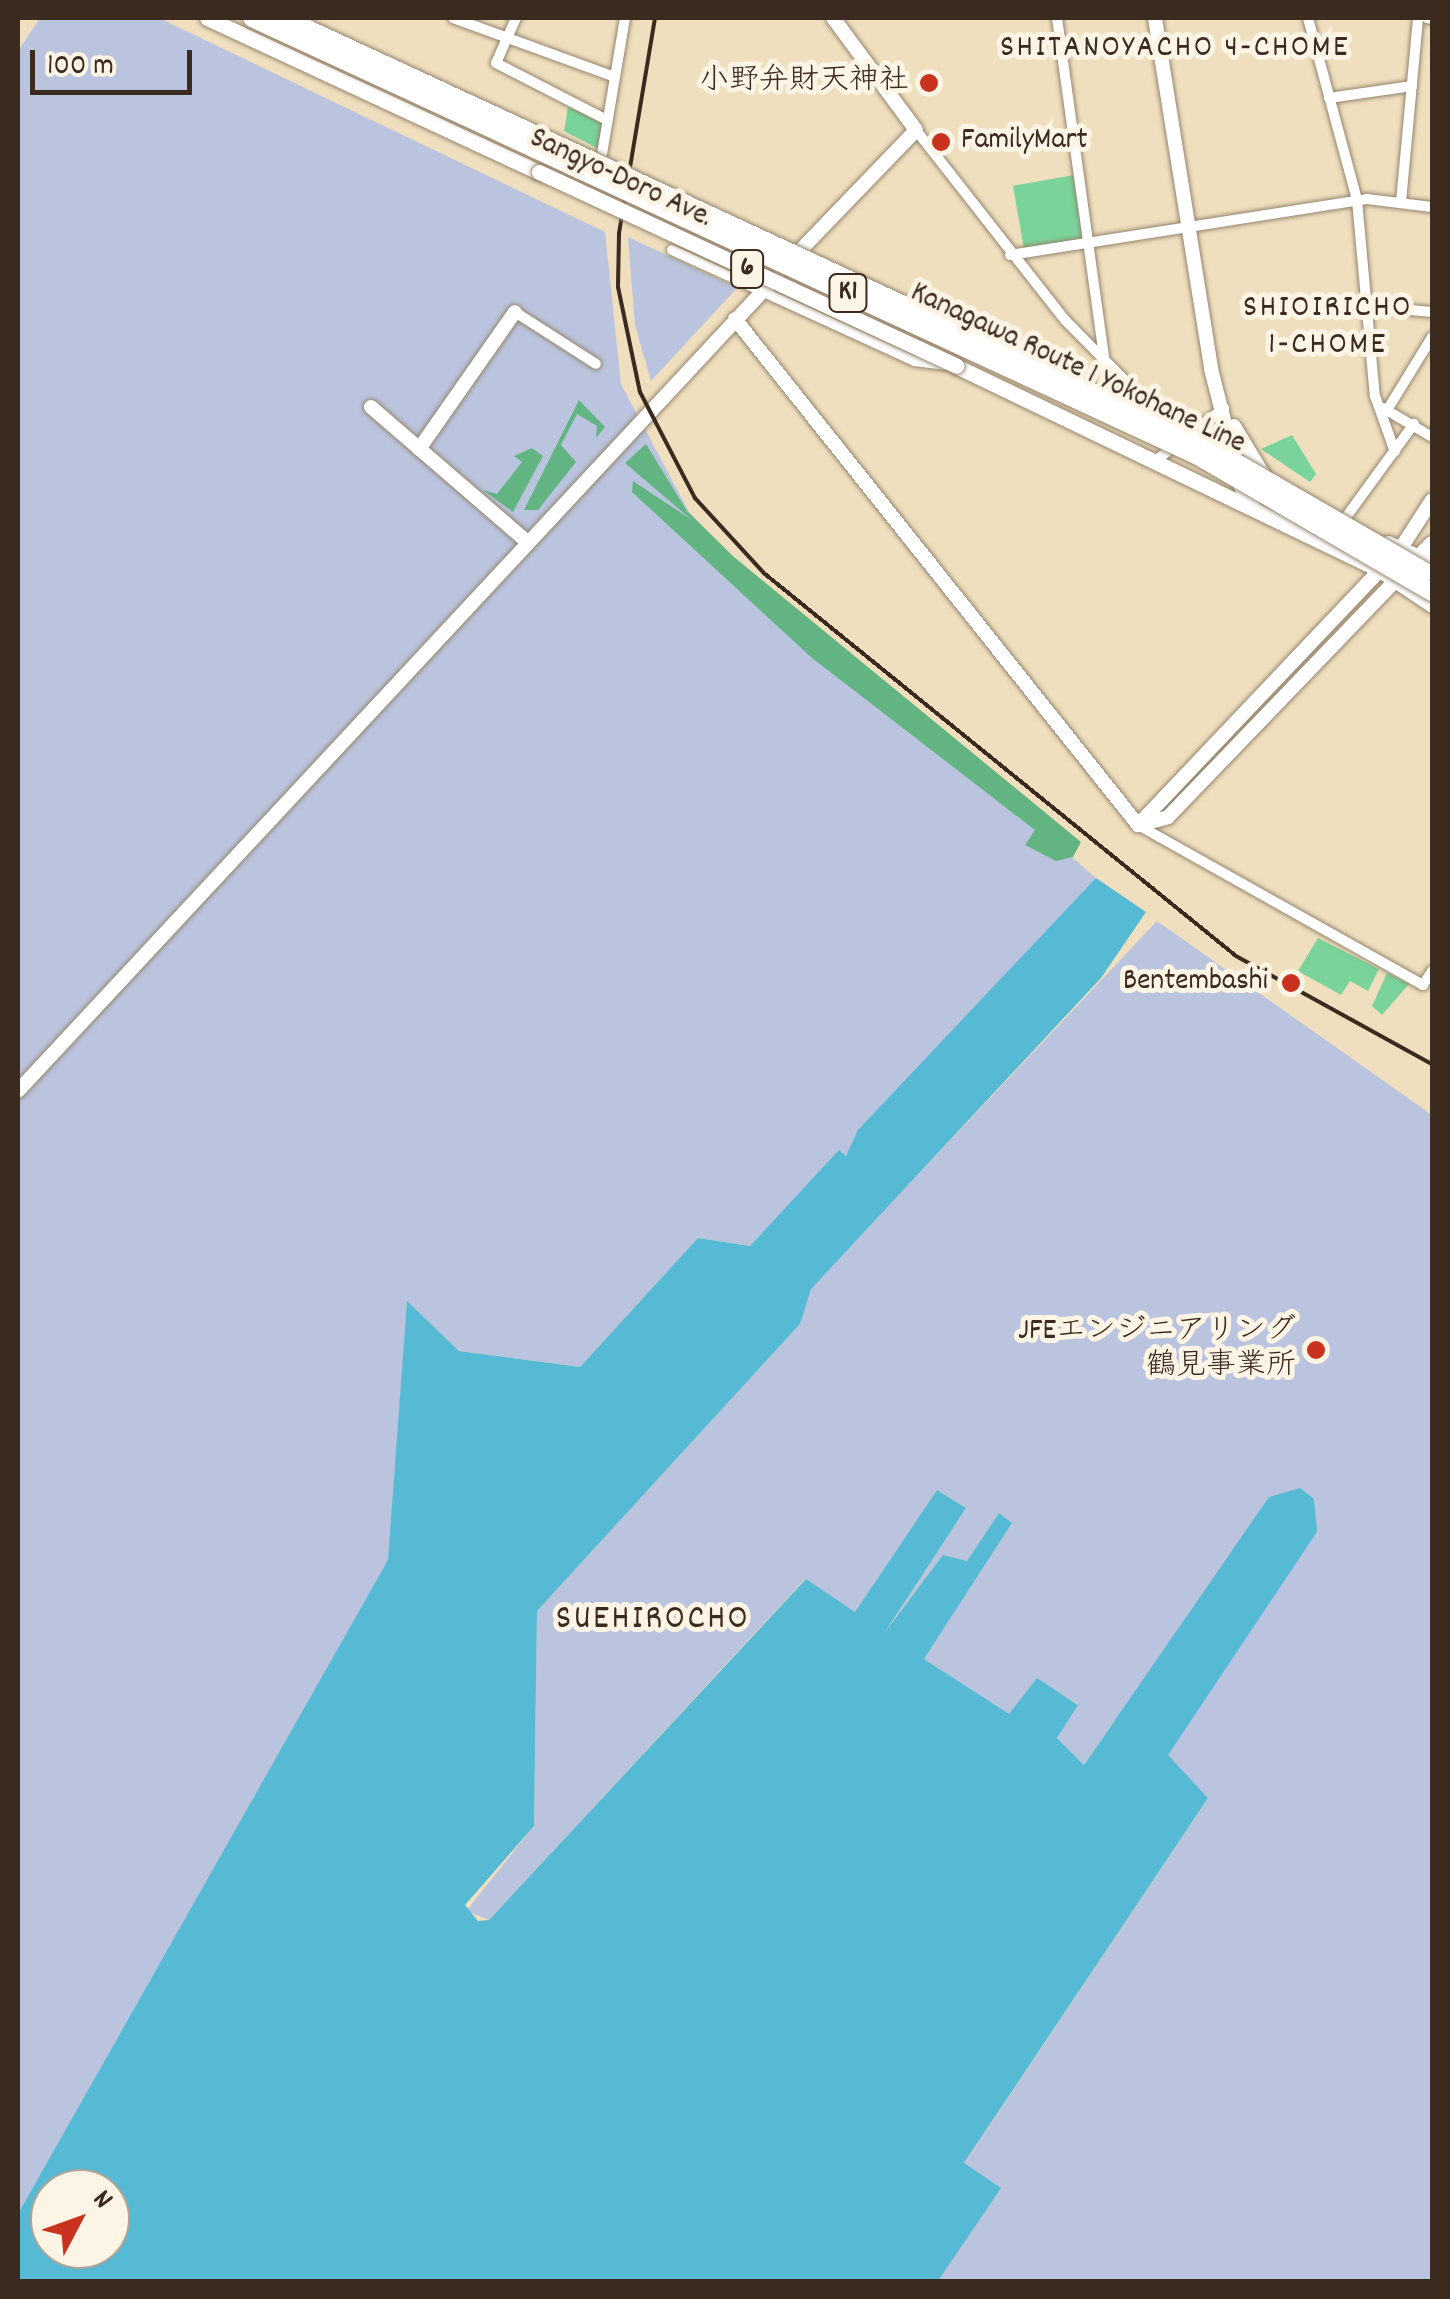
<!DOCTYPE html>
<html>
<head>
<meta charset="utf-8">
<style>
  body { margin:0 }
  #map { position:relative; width:1450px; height:2299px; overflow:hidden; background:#efdfbe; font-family:Dekko,"Klee One",sans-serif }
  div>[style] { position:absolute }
  .industrial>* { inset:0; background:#bac4de }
  .green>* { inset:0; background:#79d39a; transform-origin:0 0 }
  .forest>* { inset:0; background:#62b582 }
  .water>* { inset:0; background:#56bad4 }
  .roads { filter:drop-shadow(0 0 2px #95846e) drop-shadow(0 0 2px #95846e) }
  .street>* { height:10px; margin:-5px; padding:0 5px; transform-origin:5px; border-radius:5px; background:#fff }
  .secondary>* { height:14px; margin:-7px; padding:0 7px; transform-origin:7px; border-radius:7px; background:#fff }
  .primary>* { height:15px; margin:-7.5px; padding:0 7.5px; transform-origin:7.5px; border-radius:7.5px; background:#fff }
  .rail>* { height:4px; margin:-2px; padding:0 2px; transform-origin:2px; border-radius:2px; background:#3b2a1e }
  .bridges { filter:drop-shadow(0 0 2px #95846e) drop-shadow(0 0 2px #95846e) }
  .primary-bridge>* { height:15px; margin:-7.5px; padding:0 7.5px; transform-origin:7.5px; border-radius:7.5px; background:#fff }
  .highway-bridge>* { height:18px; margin:-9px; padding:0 9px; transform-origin:9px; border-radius:9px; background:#fff }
  .dots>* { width:28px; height:28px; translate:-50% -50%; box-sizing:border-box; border:5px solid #fcf5e5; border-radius:50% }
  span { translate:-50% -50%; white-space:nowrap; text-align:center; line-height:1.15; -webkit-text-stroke:10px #fcf5e5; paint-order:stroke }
  .shield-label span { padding:2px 8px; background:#fcf5e5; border:2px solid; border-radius:8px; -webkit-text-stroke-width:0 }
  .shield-label { font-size:28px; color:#3b2a1e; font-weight:700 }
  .poi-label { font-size:30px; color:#3b2a1e }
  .right { translate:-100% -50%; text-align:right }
  .left { translate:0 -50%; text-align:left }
  .street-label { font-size:30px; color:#3b2a1e }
  .neighbourhood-label { font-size:32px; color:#3b2a1e; letter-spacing:2.5px }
  .quarter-label { font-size:35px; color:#3b2a1e; letter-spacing:2.5px }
  .frame { position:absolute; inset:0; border:20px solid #3b2a1e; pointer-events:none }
  .north { position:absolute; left:30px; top:2169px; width:100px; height:100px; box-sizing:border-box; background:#fcf5e5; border:2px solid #afa495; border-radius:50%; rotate:49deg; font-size:28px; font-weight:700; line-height:40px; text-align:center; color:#3b2a1e }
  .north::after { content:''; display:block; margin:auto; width:35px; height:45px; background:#c8321e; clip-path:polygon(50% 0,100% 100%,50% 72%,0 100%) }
  .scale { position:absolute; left:30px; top:50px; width:162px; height:45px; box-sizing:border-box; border:5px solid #3b2a1e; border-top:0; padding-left:12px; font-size:30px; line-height:35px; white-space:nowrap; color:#3b2a1e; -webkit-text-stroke:8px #fcf5e5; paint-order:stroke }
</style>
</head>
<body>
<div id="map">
  <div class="industrial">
    <i style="clip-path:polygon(40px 18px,159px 18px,605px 232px,621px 384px,689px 512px,765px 591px,1096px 878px,845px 1156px,839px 1151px,750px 1246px,698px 1238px,580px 1367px,459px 1351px,407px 1302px,394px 1558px,18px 2219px,18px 51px)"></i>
    <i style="clip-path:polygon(628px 237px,737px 288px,651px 381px,635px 325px)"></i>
    <i style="clip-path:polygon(1157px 921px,1432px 1115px,1432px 2281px,938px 2281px,1000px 2188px,964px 2164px,1208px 1798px,1167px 1755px,1317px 1532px,1114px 1721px,1084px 1765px,1057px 1738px,1078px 1704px,1037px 1679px,1009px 1715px,924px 1659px,1012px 1523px,999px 1513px,967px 1561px,943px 1556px,884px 1632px,966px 1508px,937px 1490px,855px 1612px,805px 1579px,489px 1920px,466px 1911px,534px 1826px,537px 1611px,800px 1324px,810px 1289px)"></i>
  </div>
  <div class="green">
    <i style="clip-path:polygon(568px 107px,604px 122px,601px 150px,564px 131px)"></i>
    <i style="left:1074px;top:175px;width:66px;height:62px;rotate:80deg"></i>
    <i style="clip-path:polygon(1292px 435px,1316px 474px,1310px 482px,1261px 449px)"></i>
    <i style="clip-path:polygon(1318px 938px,1379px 969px,1368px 991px,1350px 981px,1341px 995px,1298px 971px)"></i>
    <i style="clip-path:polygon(1387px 973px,1409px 984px,1382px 1015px,1372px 1006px)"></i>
  </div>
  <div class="forest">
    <i style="clip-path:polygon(579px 400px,605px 427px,596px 438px,597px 426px,577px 414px,561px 445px,576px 462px,538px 510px,524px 510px)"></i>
    <i style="clip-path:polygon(646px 444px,687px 511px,734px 557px,1081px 842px,1073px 857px,1056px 861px,1025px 845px,1035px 830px,812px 658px,632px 492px,633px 481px,692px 520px,625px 463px)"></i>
    <i style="clip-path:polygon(532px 448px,543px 456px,513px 512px,483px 490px,497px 494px,522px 462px,514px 456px)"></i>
  </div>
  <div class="water">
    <i style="clip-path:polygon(evenodd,1096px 878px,1146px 912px,1101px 978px,811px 1289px,800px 1324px,537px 1611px,534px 1826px,465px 1905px,478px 1921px,489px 1920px,806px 1579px,855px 1612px,937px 1490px,966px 1508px,885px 1632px,943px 1555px,967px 1561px,999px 1513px,1012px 1523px,924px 1659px,1009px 1714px,1037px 1678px,1078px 1705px,1057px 1738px,1084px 1765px,1269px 1497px,1300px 1488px,1314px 1499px,1317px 1532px,1168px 1755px,1208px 1798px,964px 2163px,1001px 2188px,938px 2281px,18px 2281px,18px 2214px,388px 1560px,407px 1301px,459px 1351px,580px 1367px,698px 1238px,750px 1246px,839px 1150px,846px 1156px,858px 1130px,1096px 878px,50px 2189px,110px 2189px,110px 2249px,50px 2249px,50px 2189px)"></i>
  </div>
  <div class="roads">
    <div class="street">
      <i style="left:453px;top:18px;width:172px;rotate:20deg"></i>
      <i style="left:516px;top:18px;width:49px;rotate:114deg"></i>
      <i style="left:496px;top:63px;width:125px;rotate:27.2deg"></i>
      <i style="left:1057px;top:18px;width:348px;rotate:82.1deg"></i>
      <i style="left:1308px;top:18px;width:188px;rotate:74.9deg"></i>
      <i style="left:1357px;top:200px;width:197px;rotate:84.8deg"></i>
      <i style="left:1375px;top:396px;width:59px;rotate:70.3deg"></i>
      <i style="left:1427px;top:18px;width:5px;rotate:11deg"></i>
      <i style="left:1329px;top:98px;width:84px;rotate:-8.2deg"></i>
      <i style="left:916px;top:130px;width:241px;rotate:51.9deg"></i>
      <i style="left:1065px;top:320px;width:142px;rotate:45.3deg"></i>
      <i style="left:602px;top:154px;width:138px;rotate:-80.4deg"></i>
      <i style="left:1401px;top:202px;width:185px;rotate:-84.7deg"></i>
      <i style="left:672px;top:250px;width:266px;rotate:24.6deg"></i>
      <i style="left:914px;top:361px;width:31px;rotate:7deg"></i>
      <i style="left:1010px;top:255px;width:361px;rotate:-8.9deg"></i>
      <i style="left:1367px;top:199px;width:65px;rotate:7deg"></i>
      <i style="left:1367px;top:306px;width:65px;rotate:5.3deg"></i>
      <i style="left:515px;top:312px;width:96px;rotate:32.7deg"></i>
      <i style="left:1389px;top:407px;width:82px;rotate:-58.4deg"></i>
      <i style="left:1383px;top:408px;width:57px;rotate:30.6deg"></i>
      <i style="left:1155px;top:461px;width:87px;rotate:-37.5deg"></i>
      <i style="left:1341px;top:524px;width:124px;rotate:-53.9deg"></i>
      <i style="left:1138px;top:825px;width:327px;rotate:29.3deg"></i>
      <i style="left:1423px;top:985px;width:17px;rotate:-57deg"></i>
    </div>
    <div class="secondary">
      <i style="left:1155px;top:18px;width:355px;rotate:80.9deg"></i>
      <i style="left:1211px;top:369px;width:122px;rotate:75.7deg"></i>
      <i style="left:1241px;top:487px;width:27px;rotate:57deg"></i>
      <i style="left:791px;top:260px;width:180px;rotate:-46.1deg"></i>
      <i style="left:916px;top:130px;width:139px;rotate:-126.5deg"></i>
      <i style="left:735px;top:319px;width:647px;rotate:51.46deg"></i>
      <i style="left:371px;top:407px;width:203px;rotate:40.8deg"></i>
      <i style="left:1234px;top:426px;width:58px;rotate:59deg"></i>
      <i style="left:419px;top:449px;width:167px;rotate:-55deg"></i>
      <i style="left:1138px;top:825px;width:382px;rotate:-46.5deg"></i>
      <i style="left:1401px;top:548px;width:57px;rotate:-57.1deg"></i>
      <i style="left:1139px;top:825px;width:30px;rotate:-15deg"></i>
      <i style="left:1168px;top:817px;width:380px;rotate:-46.1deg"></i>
      <i style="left:18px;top:1091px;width:1114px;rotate:-47.04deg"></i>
    </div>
    <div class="primary">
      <i style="left:207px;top:18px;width:366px;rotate:24.9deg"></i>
      <i style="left:956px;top:366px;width:471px;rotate:25.7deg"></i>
      <i style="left:1380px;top:570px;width:63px;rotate:33.9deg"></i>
      <i style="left:1388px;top:543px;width:48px;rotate:24.4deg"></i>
    </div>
  </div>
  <div class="rail">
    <i style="left:655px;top:18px;width:219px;rotate:99.5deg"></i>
    <i style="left:619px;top:234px;width:53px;rotate:91.1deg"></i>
    <i style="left:618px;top:287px;width:107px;rotate:78.2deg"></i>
    <i style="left:640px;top:392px;width:119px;rotate:62.6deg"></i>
    <i style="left:695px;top:498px;width:103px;rotate:47.4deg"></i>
    <i style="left:765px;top:574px;width:606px;rotate:39.04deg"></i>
    <i style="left:1236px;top:956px;width:224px;rotate:28.9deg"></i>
  </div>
  <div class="bridges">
    <div class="primary-bridge">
      <i style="left:539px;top:172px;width:460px;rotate:24.9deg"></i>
    </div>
    <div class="highway-bridge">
      <i style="left:252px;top:18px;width:1042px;rotate:24.84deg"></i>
      <i style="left:1198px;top:456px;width:271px;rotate:30.2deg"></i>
      <i style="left:284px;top:18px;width:1014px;rotate:24.85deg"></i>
      <i style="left:1204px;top:444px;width:256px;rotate:30deg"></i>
    </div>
  </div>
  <div class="dots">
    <i style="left:929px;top:83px;background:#c8321e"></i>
    <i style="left:941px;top:142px;background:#c8321e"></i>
    <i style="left:1291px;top:983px;background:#c8321e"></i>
    <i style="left:1316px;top:1350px;background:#c8321e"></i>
  </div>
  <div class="shield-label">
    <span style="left:747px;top:269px">6</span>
    <span style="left:848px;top:293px">K1</span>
  </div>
  <div class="poi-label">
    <span class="right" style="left:909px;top:83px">小野弁財天神社</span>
    <span class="left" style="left:961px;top:142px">FamilyMart</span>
    <span class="right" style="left:1268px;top:983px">Bentembashi</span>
    <span class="right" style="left:1296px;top:1350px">JFEエンジニアリング<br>鶴見事業所</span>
  </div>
  <div class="street-label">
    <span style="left:620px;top:180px;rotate:25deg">Sangyo-Doro Ave.</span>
    <span style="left:1077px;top:370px;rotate:25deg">Kanagawa Route 1 Yokohane Line</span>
  </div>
  <div class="neighbourhood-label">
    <span style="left:1175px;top:49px">SHITANOYACHO 4-CHOME</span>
    <span style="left:1328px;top:328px">SHIOIRICHO<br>1-CHOME</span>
  </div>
  <div class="quarter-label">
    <span style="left:653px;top:1620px">SUEHIROCHO</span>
  </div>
  <div class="frame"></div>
  <div class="north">N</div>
  <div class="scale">100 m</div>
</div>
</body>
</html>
